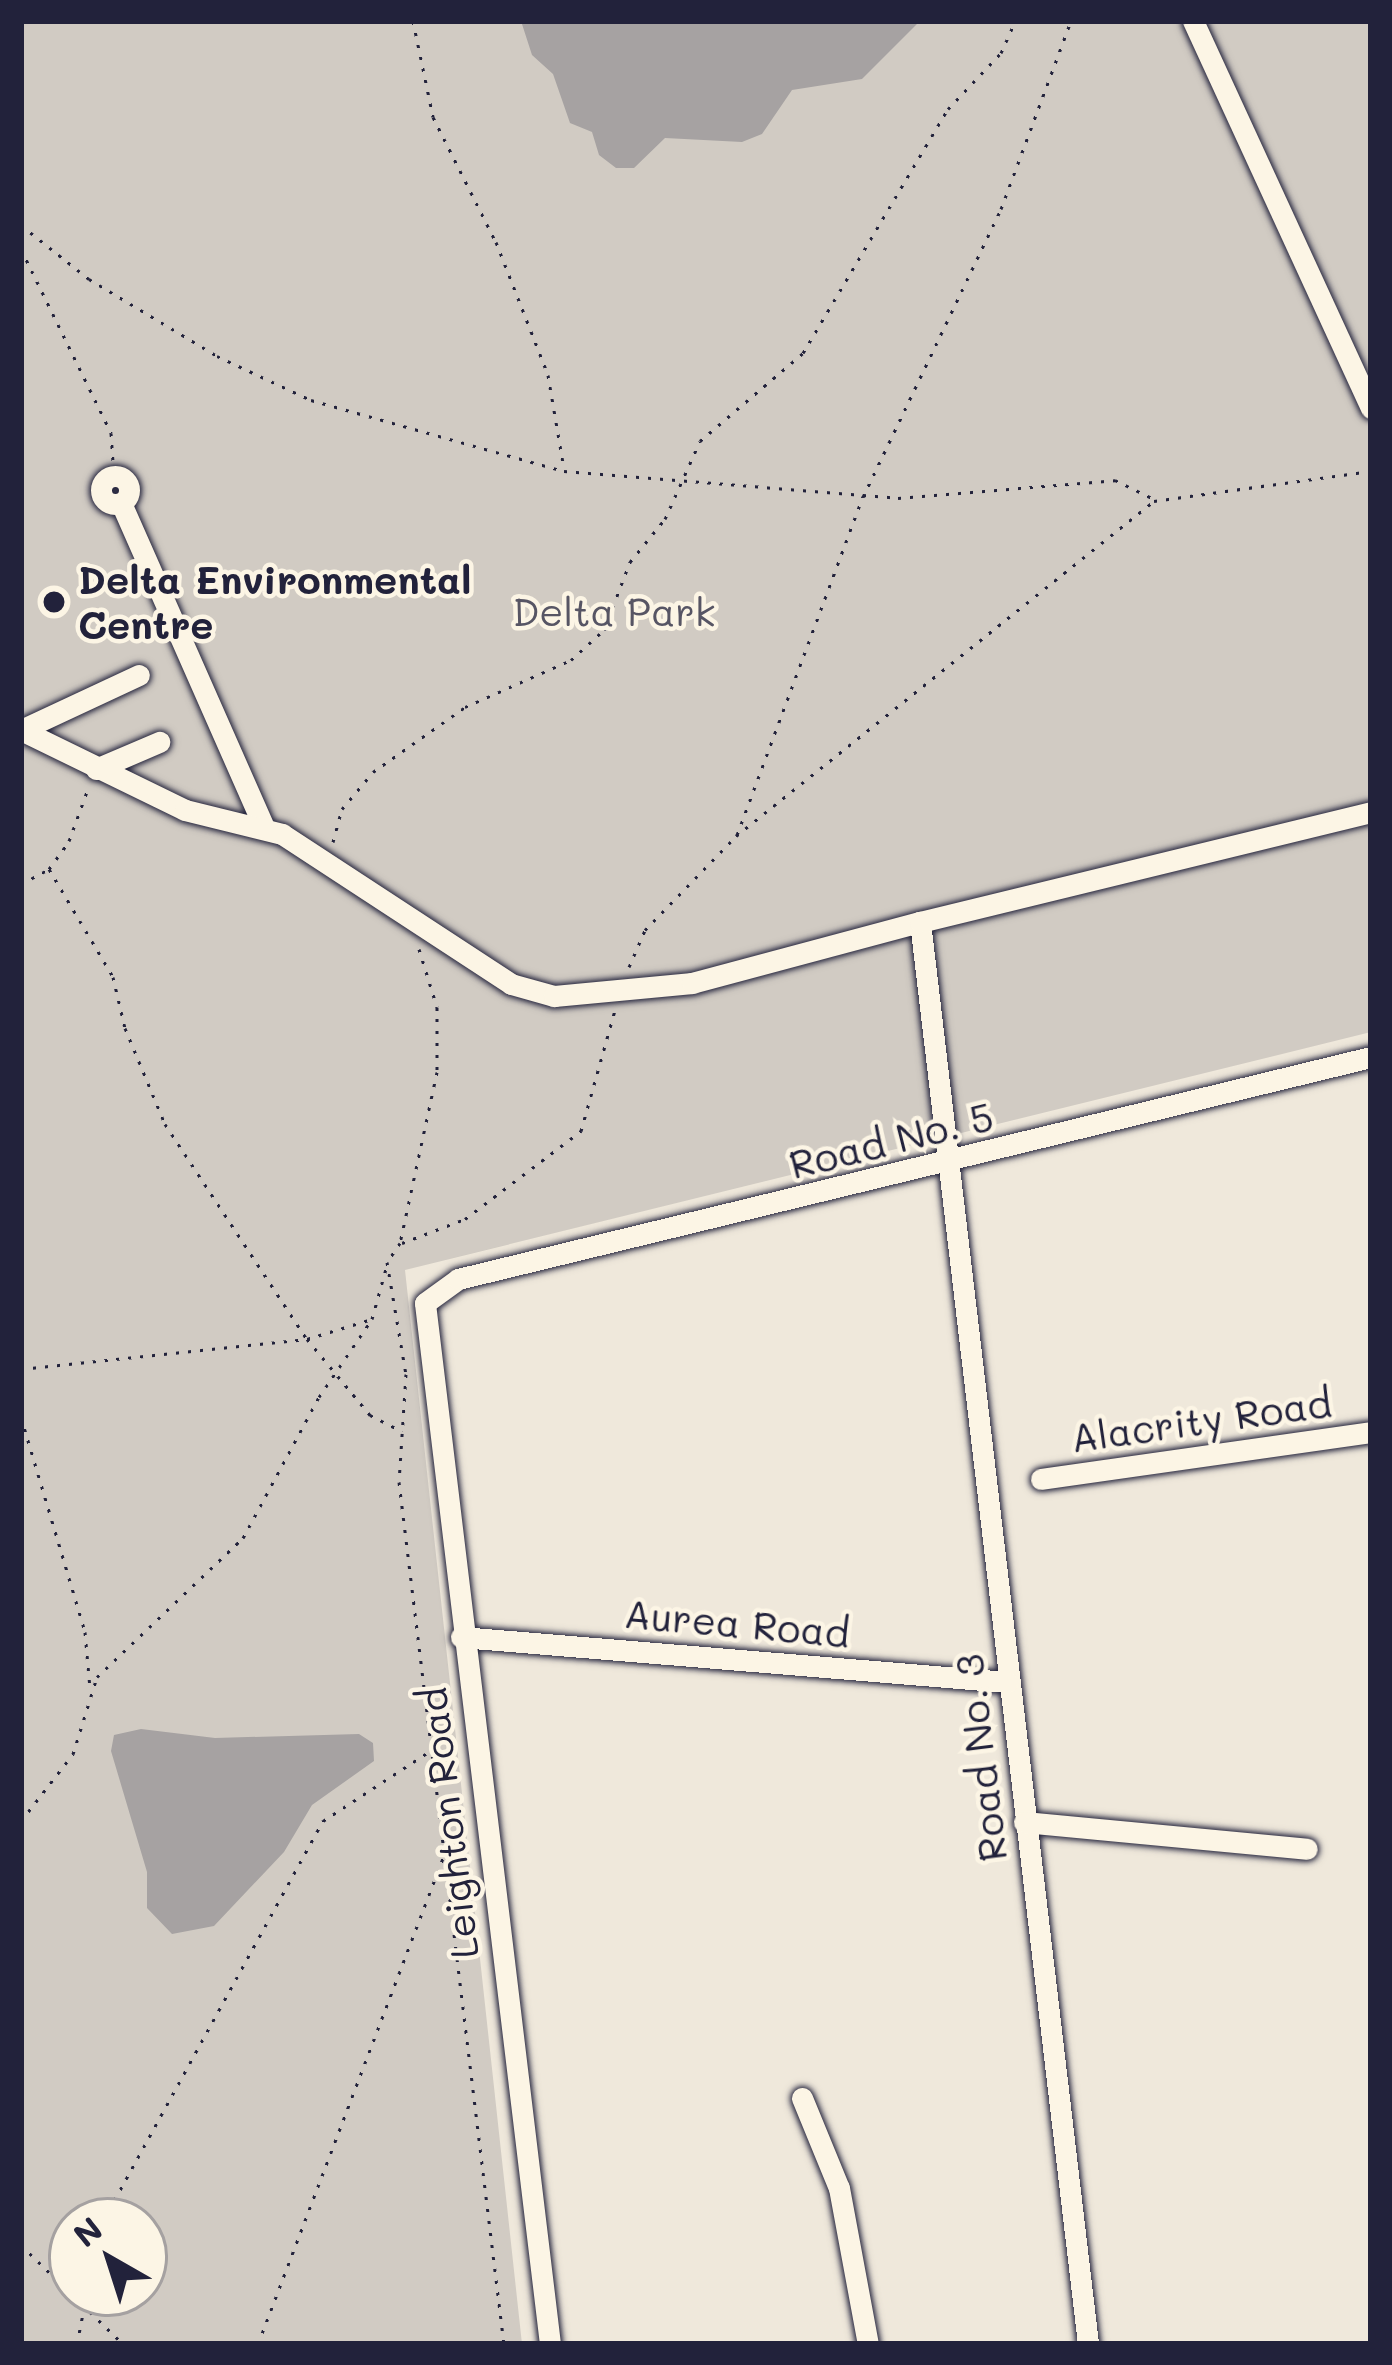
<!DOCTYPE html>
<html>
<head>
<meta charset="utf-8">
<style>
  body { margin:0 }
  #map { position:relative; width:1392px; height:2365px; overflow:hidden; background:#efe8db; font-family:Mali,sans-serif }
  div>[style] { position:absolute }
  .green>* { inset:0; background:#d1cbc3 }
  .water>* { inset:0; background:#a6a2a2 }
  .path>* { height:3px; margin-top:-1.5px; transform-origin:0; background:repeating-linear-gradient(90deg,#22223b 0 3px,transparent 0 12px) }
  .roads { filter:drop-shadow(0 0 3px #22223b) drop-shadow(0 0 3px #22223b) }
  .minor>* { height:21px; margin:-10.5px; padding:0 10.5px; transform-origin:10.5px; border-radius:10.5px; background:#fcf5e5 }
  .minor>.ring { margin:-10.5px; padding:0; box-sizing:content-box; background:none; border:21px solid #fcf5e5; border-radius:50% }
  .dots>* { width:33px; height:33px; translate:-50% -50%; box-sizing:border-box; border:6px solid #fcf5e5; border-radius:50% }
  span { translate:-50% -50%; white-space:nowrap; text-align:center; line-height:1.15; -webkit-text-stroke:9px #fcf5e5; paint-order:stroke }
  .poi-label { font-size:39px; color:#22223b; font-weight:700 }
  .left { translate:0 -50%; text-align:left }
  .park-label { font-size:39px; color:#575564 }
  .street-label { font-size:39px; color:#22223b }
  .frame { position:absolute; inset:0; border:24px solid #22223b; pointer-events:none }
  .north { position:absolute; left:48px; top:2197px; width:120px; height:120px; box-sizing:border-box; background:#fcf5e5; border:3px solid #a5a1a1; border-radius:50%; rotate:321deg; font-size:33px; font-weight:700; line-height:48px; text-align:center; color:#22223b }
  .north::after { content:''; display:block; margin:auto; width:42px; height:54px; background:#22223b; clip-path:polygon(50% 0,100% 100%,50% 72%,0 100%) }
</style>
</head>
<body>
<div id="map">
  <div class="green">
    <i style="clip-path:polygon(evenodd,21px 21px,1371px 21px,1371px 1032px,405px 1270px,522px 2344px,21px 2344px,21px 21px,72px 2221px,144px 2221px,144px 2293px,72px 2293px,72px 2221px)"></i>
  </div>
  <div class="water">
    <i style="clip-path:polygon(521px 21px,920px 21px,862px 79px,792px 90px,762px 134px,742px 142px,665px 138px,634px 168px,616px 168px,599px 155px,592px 132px,570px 123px,553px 74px,532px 55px)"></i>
    <i style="clip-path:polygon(141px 1729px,215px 1738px,359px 1734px,373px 1743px,374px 1761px,312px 1805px,284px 1852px,214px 1926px,172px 1934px,147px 1908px,147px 1872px,111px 1751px,114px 1735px)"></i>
  </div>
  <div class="path">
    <i style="left:413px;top:21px;width:98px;rotate:78.2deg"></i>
    <i style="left:433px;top:117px;width:140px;rotate:63.3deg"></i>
    <i style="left:496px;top:242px;width:143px;rotate:68.6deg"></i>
    <i style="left:548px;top:375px;width:95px;rotate:80.3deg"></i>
    <i style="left:21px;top:225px;width:87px;rotate:38.5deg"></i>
    <i style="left:89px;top:279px;width:149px;rotate:31deg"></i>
    <i style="left:217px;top:356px;width:104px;rotate:25.1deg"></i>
    <i style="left:311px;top:400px;width:263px;rotate:15.7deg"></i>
    <i style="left:564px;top:471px;width:335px;rotate:4.6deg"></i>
    <i style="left:898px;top:498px;width:218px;rotate:-4.7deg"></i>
    <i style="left:1115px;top:480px;width:43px;rotate:26deg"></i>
    <i style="left:21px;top:249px;width:205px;rotate:63.9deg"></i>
    <i style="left:111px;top:433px;width:43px;rotate:86deg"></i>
    <i style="left:737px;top:835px;width:361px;rotate:-69.6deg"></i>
    <i style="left:863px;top:497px;width:319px;rotate:-64.4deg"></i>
    <i style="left:1001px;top:209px;width:201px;rotate:-69.6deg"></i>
    <i style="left:333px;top:842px;width:34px;rotate:-75deg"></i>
    <i style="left:342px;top:809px;width:48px;rotate:-50deg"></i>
    <i style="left:373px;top:772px;width:113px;rotate:-35.2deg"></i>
    <i style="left:465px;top:707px;width:116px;rotate:-23.9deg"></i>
    <i style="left:571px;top:660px;width:45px;rotate:-42.3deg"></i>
    <i style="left:604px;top:630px;width:73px;rotate:-69.1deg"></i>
    <i style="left:630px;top:562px;width:55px;rotate:-50.9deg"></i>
    <i style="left:665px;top:519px;width:85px;rotate:-65.8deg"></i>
    <i style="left:700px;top:441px;width:135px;rotate:-40.5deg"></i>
    <i style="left:803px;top:353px;width:284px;rotate:-59.3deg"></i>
    <i style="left:948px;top:109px;width:77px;rotate:-46.6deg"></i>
    <i style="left:1001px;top:53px;width:35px;rotate:-66deg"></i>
    <i style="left:49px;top:869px;width:126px;rotate:59.3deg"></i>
    <i style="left:113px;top:977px;width:52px;rotate:76.8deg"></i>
    <i style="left:125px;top:1028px;width:104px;rotate:67.4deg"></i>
    <i style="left:165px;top:1124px;width:258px;rotate:56.6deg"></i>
    <i style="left:307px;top:1339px;width:99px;rotate:50.3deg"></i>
    <i style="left:370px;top:1415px;width:36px;rotate:27deg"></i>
    <i style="left:21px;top:884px;width:32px;rotate:-28deg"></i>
    <i style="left:49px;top:869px;width:34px;rotate:-54deg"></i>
    <i style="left:69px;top:841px;width:59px;rotate:-70deg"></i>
    <i style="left:419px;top:949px;width:61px;rotate:72.8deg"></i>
    <i style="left:437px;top:1007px;width:65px;rotate:90deg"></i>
    <i style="left:437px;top:1072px;width:175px;rotate:102.2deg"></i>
    <i style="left:400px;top:1243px;width:23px;rotate:124deg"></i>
    <i style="left:387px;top:1262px;width:114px;rotate:80.4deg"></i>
    <i style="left:406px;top:1374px;width:108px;rotate:93.7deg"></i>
    <i style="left:399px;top:1482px;width:868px;rotate:83.06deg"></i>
    <i style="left:629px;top:967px;width:40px;rotate:-66.6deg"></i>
    <i style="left:645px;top:930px;width:131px;rotate:-45.9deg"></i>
    <i style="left:736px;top:836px;width:536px;rotate:-38.71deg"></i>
    <i style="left:1154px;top:501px;width:219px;rotate:-7.9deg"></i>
    <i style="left:402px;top:1243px;width:67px;rotate:-20.9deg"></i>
    <i style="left:465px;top:1219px;width:146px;rotate:-37.2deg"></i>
    <i style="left:581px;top:1131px;width:126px;rotate:-74.3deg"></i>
    <i style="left:21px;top:1369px;width:288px;rotate:-6deg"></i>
    <i style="left:307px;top:1339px;width:68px;rotate:-17.1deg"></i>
    <i style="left:372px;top:1319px;width:56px;rotate:-74.5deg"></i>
    <i style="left:21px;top:1417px;width:224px;rotate:73.4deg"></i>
    <i style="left:85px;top:1632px;width:56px;rotate:84.9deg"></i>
    <i style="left:21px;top:1821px;width:85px;rotate:-52.2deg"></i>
    <i style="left:73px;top:1754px;width:81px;rotate:-72.7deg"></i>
    <i style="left:97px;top:1677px;width:202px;rotate:-43.6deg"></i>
    <i style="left:243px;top:1538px;width:160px;rotate:-61.7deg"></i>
    <i style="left:319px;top:1397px;width:94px;rotate:-55.8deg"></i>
    <i style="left:103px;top:2221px;width:457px;rotate:-61.2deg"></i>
    <i style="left:323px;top:1821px;width:128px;rotate:-33.2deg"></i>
    <i style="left:21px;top:2245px;width:142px;rotate:44.1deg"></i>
    <i style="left:77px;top:2344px;width:52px;rotate:-78.9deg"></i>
    <i style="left:258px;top:2344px;width:520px;rotate:-69.16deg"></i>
  </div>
  <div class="roads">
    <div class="minor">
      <i style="left:1193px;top:21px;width:426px;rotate:65.3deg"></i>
      <i class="ring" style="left:101px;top:476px;width:7px;height:7px"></i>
      <i style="left:121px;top:503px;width:356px;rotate:66.2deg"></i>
      <i style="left:21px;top:730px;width:182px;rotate:26deg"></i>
      <i style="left:185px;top:810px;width:100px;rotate:13.9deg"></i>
      <i style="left:282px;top:834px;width:274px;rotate:33.2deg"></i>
      <i style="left:511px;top:984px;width:45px;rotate:15.6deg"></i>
      <i style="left:554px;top:996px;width:139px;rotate:-5.4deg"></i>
      <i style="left:692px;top:983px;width:236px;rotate:-15deg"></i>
      <i style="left:920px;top:922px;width:1432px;rotate:83.26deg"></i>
      <i style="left:21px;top:730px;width:130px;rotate:-25deg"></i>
      <i style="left:96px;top:769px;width:69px;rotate:-23.2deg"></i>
      <i style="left:920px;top:922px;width:464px;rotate:-13.7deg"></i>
      <i style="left:1041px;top:1479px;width:333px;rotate:-8.1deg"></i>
      <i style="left:461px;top:1637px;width:548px;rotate:4.71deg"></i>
      <i style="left:1024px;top:1822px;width:284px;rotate:5.4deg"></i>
      <i style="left:802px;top:2098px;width:97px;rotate:67.7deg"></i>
      <i style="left:839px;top:2188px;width:159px;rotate:79.5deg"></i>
      <i style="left:550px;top:2344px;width:1048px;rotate:-96.85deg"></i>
      <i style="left:425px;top:1303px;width:41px;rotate:-36deg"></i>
      <i style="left:458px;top:1279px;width:940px;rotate:-13.67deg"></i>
    </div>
  </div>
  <div class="dots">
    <i style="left:54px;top:602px;background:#22223b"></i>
  </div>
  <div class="poi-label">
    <span class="left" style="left:78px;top:602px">Delta Environmental<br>Centre</span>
  </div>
  <div class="park-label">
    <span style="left:614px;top:611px">Delta Park</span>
  </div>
  <div class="street-label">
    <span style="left:891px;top:1140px;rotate:-14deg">Road No. 5</span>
    <span style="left:1201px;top:1420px;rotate:-8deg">Alacrity Road</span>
    <span style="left:737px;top:1623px;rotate:5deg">Aurea Road</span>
    <span style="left:980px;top:1758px;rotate:-97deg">Road No. 3</span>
    <span style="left:448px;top:1823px;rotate:-97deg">Leighton Road</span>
  </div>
  <div class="frame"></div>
  <div class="north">N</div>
</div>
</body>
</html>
